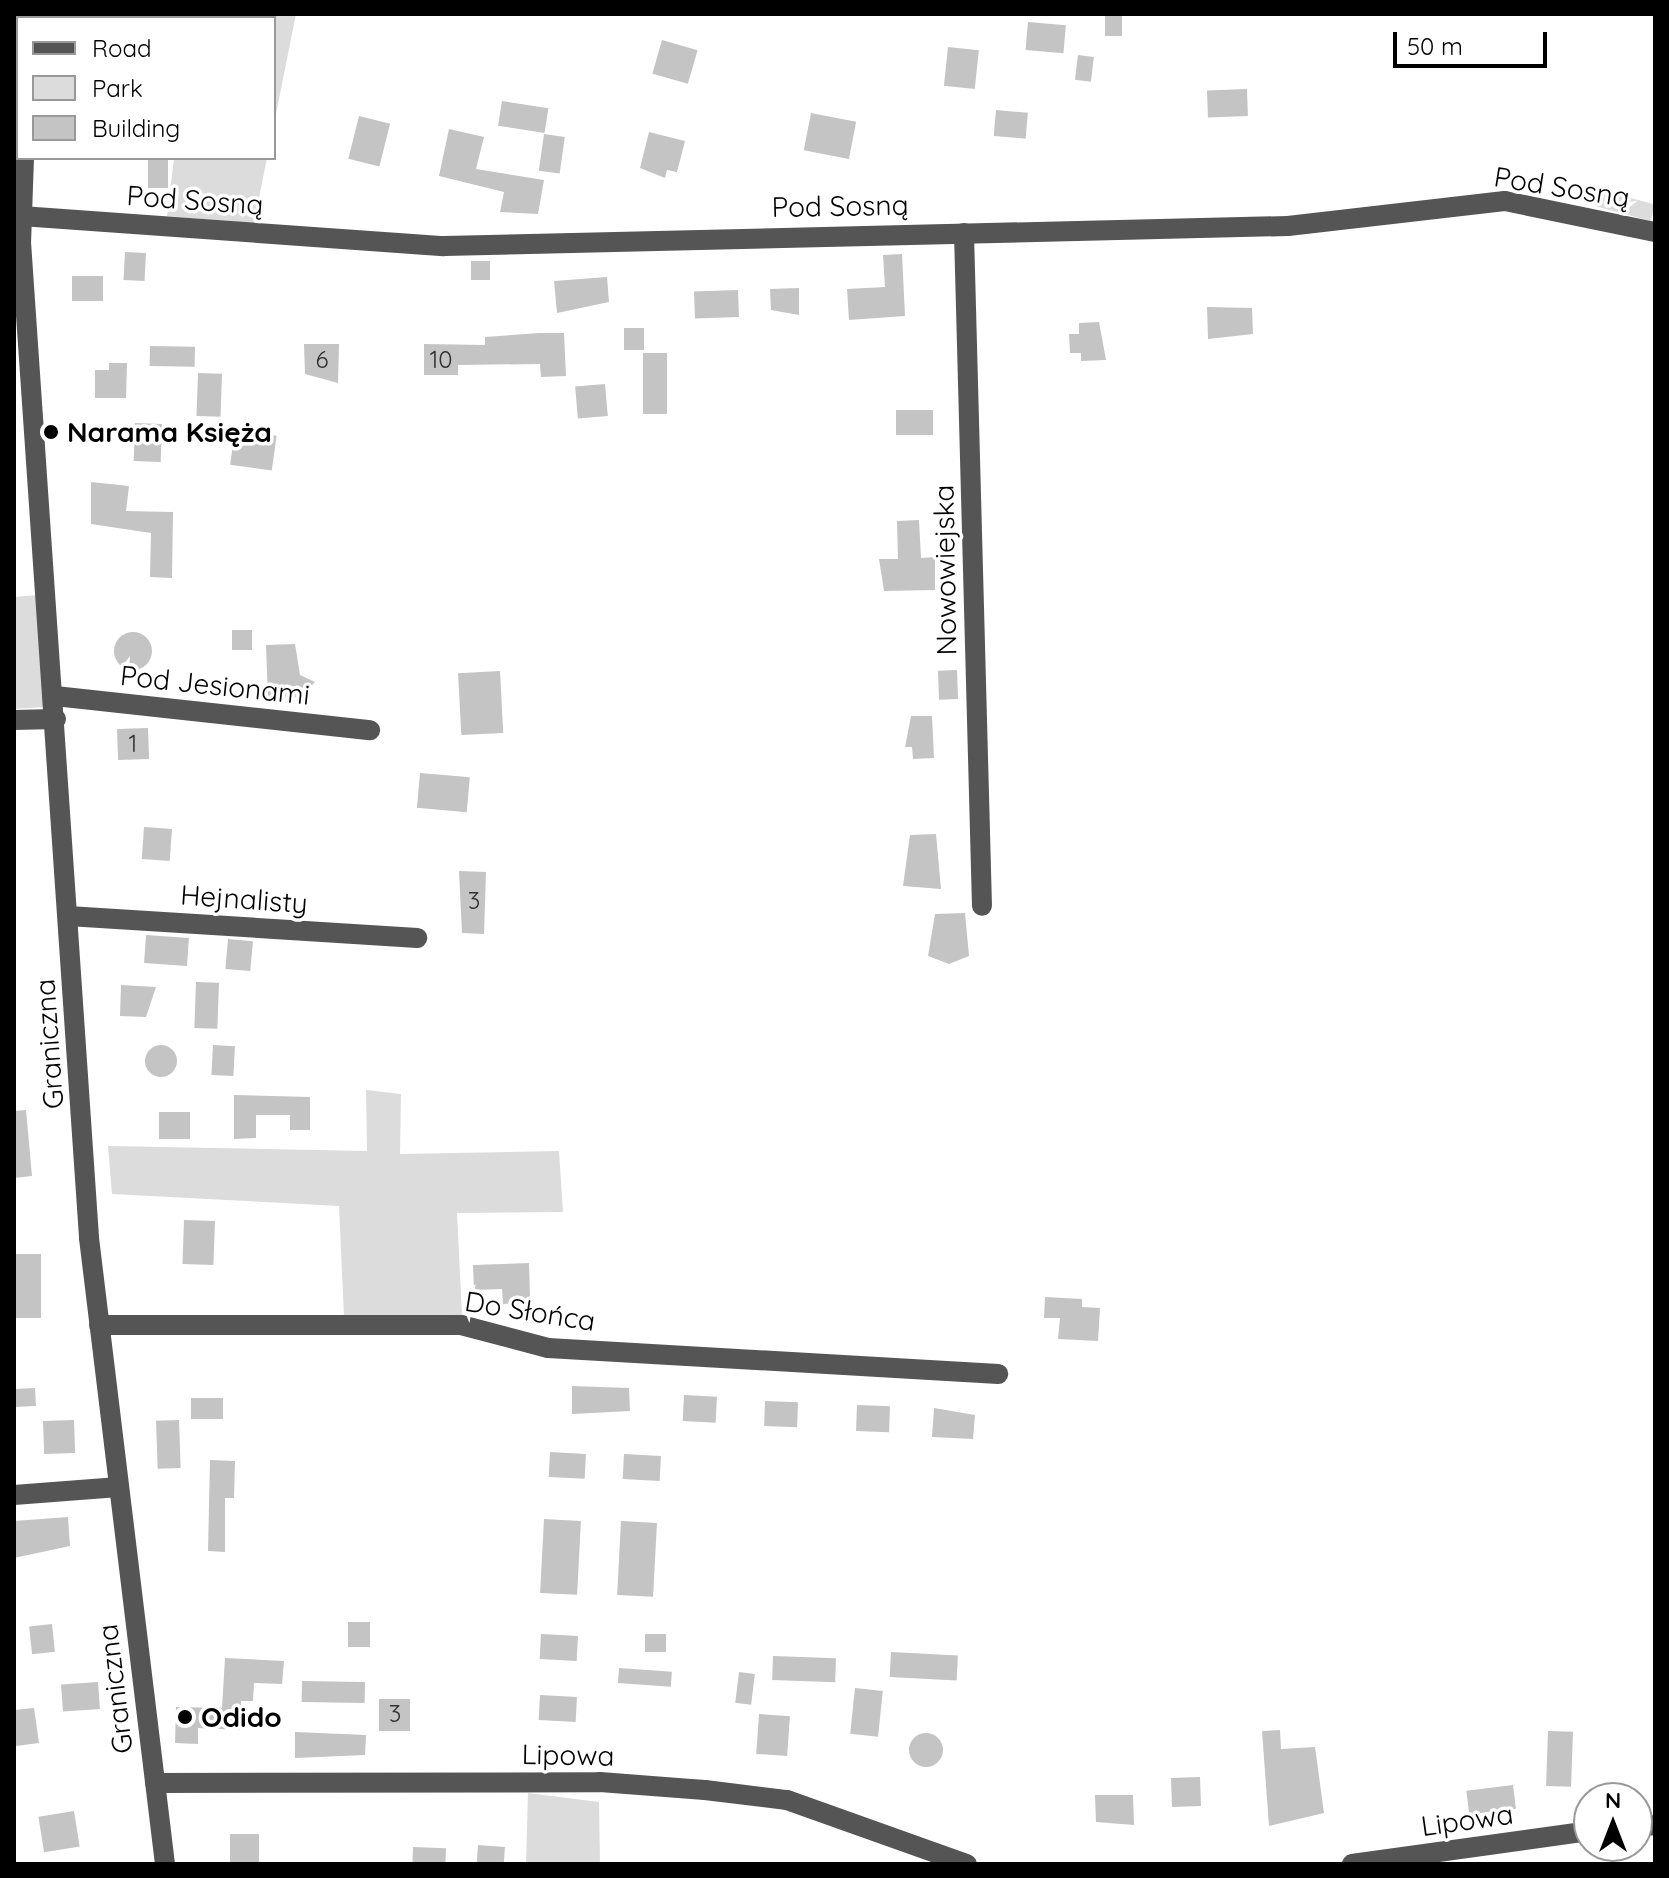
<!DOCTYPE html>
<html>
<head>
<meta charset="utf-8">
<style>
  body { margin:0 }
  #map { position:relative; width:1669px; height:1878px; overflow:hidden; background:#fff; font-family:Quicksand,sans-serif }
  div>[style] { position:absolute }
  .green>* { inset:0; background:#dcdcdc; transform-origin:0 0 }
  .building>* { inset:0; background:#c4c4c4; transform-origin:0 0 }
  .round { border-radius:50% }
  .minor>* { height:20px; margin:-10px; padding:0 10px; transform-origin:10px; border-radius:10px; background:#555 }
  .dots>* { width:22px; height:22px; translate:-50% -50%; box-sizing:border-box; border:4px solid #fff; border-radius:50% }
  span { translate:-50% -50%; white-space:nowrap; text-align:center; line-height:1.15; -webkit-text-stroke:7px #fff; paint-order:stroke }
  .number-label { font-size:24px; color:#313131 }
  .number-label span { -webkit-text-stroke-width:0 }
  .street-label { font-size:28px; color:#000 }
  .poi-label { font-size:28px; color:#000; font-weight:700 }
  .left { translate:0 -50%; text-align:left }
  .frame { position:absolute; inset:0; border:16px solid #000; pointer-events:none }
  .legend { position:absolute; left:16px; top:16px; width:260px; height:144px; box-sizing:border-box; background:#fff; border:2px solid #999; margin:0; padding:10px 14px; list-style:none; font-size:24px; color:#000 }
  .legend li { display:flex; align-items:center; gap:16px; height:40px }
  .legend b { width:40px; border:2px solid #999 }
  .north { position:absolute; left:1573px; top:1782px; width:80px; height:80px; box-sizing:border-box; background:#fff; border:2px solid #999; border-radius:50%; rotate:0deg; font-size:22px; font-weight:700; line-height:32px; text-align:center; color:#000 }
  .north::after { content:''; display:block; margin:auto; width:28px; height:36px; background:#000; clip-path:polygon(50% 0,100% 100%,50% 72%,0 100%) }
  .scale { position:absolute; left:1393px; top:32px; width:154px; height:36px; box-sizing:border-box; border:4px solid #000; border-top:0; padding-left:10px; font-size:24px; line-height:28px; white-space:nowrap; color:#000; -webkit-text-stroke:6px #fff; paint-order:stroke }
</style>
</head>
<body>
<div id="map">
  <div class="green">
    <i style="clip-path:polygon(192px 14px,296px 14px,274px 124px,274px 18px)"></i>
    <i style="clip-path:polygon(174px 158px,267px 158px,254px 223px,167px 216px)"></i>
    <i style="left:1601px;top:190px;width:56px;height:17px;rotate:15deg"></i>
    <i style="clip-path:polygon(38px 595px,45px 707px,14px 709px,14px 597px)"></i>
    <i style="clip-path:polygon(366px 1090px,401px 1094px,400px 1154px,559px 1151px,563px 1212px,457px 1213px,462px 1316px,344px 1317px,339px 1206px,112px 1194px,108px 1146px,367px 1151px)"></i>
    <i style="clip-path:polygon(528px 1793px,599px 1802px,600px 1864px,526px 1864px)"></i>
  </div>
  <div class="building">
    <i style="left:1105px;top:14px;width:17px;height:22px"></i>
    <i style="left:1028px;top:22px;width:38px;height:28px;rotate:5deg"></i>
    <i style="left:662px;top:40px;width:37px;height:35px;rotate:16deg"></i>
    <i style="left:948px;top:47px;width:31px;height:39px;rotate:6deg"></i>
    <i style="left:1078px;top:55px;width:16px;height:25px;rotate:7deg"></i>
    <i style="left:1247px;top:89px;width:27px;height:40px;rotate:88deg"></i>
    <i style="left:502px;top:101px;width:47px;height:25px;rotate:9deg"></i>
    <i style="left:996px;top:110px;width:32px;height:26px;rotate:5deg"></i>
    <i style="left:811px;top:113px;width:46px;height:38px;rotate:11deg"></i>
    <i style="left:359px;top:116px;width:32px;height:44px;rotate:14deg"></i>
    <i style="clip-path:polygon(449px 129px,484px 137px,476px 169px,544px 180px,538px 214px,500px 212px,504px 192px,439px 176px)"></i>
    <i style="clip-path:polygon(649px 132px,685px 141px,677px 172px,667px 170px,665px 178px,640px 168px)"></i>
    <i style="left:544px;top:134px;width:21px;height:37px;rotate:8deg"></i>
    <i style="left:148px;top:158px;width:20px;height:30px"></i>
    <i style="left:125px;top:252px;width:21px;height:28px;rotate:3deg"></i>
    <i style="clip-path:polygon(902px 254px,905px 316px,849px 320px,847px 289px,885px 287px,883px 255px)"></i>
    <i style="left:490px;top:261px;width:19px;height:19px;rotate:90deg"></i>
    <i style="left:72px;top:276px;width:31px;height:25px"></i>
    <i style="clip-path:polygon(607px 277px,609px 302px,557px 313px,554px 281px)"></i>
    <i style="clip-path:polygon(799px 288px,799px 315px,771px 310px,770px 289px)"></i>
    <i style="left:738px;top:290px;width:27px;height:44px;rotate:88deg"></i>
    <i style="clip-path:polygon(1207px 307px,1252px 308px,1253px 334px,1208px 339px)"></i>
    <i style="clip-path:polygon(1099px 322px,1106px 360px,1081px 361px,1081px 353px,1070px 353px,1069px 334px,1079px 334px,1079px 323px)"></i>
    <i style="left:644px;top:328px;width:22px;height:20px;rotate:90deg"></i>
    <i style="clip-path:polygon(539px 333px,564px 333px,566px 376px,541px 377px,540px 364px,458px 365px,458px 375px,424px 375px,424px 344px,485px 345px,485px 337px)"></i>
    <i style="clip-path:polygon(304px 344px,339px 344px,338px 383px,305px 374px)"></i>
    <i style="left:150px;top:346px;width:45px;height:20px;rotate:1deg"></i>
    <i style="left:643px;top:353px;width:24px;height:61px"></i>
    <i style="clip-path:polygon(109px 363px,127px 363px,126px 398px,95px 398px,95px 370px,109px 370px)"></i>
    <i style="left:198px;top:373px;width:24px;height:43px;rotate:2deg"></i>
    <i style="left:605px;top:384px;width:32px;height:30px;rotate:85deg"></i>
    <i style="left:933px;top:410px;width:25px;height:37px;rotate:90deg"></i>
    <i style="left:135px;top:423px;width:27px;height:38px;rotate:2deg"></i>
    <i style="left:235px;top:430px;width:42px;height:35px;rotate:8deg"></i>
    <i style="clip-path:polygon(91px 482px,129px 486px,126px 511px,173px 512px,172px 578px,150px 577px,151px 533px,91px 524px)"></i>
    <i style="clip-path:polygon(919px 520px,921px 558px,935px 557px,935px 590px,884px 591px,879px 559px,898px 559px,897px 521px)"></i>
    <i style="left:232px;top:630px;width:20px;height:20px"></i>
    <i class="round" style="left:114px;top:632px;width:38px;height:38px"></i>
    <i style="clip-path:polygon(295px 644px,300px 675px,315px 682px,301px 697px,268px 698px,266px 645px)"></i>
    <i style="left:957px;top:670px;width:29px;height:19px;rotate:88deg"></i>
    <i style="left:500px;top:671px;width:62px;height:42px;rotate:87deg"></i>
    <i style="clip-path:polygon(911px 716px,932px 716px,934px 758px,913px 759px,912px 747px,905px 747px)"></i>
    <i style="left:148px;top:728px;width:31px;height:31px;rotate:88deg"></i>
    <i style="left:420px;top:773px;width:50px;height:35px;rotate:5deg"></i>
    <i style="left:144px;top:827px;width:28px;height:32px;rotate:4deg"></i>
    <i style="clip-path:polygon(936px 834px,941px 889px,903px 886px,910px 835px)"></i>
    <i style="clip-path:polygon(459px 871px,486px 872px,484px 934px,462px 933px)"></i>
    <i style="clip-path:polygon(965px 913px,969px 956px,949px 964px,928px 956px,935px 914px)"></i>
    <i style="left:146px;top:935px;width:43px;height:28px;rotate:4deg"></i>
    <i style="left:228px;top:939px;width:25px;height:30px;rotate:5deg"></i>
    <i style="left:196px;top:982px;width:23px;height:46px;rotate:2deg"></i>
    <i style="clip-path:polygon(121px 985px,156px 987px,146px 1017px,120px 1016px)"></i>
    <i class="round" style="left:145px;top:1045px;width:32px;height:32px"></i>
    <i style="left:213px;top:1045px;width:22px;height:30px;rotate:3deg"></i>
    <i style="clip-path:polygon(234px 1095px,310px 1097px,310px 1130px,290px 1130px,290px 1115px,256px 1115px,256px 1138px,234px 1139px)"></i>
    <i style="clip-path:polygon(26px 1110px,32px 1176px,14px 1178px,14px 1111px)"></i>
    <i style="left:190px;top:1112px;width:27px;height:31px;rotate:90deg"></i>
    <i style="left:184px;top:1220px;width:31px;height:44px;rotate:2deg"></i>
    <i style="left:14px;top:1254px;width:27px;height:64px"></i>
    <i style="clip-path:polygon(529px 1263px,530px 1298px,520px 1303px,503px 1304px,502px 1289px,474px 1290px,473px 1265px)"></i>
    <i style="clip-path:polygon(1045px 1297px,1082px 1299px,1082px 1307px,1100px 1308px,1098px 1341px,1058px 1339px,1060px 1318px,1044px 1318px)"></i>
    <i style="clip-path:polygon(572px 1386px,629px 1388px,630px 1411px,572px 1414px)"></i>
    <i style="left:35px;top:1388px;width:18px;height:21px;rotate:87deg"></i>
    <i style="left:684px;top:1395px;width:33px;height:26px;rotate:3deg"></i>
    <i style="left:191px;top:1398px;width:32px;height:21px"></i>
    <i style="left:765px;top:1401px;width:33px;height:25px;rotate:2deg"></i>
    <i style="left:857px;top:1405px;width:33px;height:26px;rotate:2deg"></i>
    <i style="clip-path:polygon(934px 1408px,975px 1415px,973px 1439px,932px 1437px)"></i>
    <i style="left:74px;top:1420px;width:33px;height:31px;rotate:88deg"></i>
    <i style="left:179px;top:1420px;width:48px;height:23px;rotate:88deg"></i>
    <i style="left:550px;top:1452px;width:36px;height:25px;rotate:3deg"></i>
    <i style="left:624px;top:1454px;width:37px;height:25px;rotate:3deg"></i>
    <i style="clip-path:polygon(210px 1460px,235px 1461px,234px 1498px,225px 1498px,225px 1552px,208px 1551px)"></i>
    <i style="clip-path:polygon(68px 1517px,70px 1546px,14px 1558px,14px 1521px)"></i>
    <i style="left:544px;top:1519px;width:37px;height:74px;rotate:3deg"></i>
    <i style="left:621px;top:1521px;width:36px;height:74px;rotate:3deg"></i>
    <i style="left:370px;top:1622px;width:25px;height:22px;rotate:90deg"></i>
    <i style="left:52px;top:1624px;width:28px;height:23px;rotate:84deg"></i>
    <i style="left:541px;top:1634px;width:37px;height:25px;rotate:3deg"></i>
    <i style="left:645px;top:1634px;width:21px;height:18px"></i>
    <i style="left:891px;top:1652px;width:67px;height:25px;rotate:3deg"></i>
    <i style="left:773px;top:1656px;width:63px;height:24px;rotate:2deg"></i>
    <i style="clip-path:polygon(225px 1658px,284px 1661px,282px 1684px,254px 1683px,253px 1701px,241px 1701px,240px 1730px,198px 1728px,198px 1744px,175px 1743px,176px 1707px,222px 1708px)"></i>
    <i style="left:619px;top:1668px;width:53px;height:15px;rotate:4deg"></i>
    <i style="left:739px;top:1672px;width:16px;height:31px;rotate:7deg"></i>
    <i style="left:302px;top:1681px;width:63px;height:21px;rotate:1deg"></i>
    <i style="left:98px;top:1682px;width:27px;height:37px;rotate:86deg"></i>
    <i style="left:855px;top:1688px;width:28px;height:46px;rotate:6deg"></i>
    <i style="left:540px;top:1695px;width:37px;height:25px;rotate:3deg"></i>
    <i style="left:379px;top:1699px;width:31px;height:32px"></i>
    <i style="clip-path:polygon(34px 1708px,39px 1743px,16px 1746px,14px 1710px)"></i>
    <i style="left:759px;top:1714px;width:31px;height:40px;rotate:4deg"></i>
    <i style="clip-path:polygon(1280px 1730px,1281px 1749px,1315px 1747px,1324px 1813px,1269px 1826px,1262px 1731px)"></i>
    <i style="left:1548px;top:1731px;width:25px;height:55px;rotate:2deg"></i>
    <i style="clip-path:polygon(295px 1732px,366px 1735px,365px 1755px,295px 1758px)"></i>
    <i class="round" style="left:909px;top:1733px;width:34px;height:34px"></i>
    <i style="left:1200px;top:1777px;width:29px;height:29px;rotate:88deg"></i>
    <i style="left:1513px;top:1785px;width:24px;height:47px;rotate:83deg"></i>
    <i style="clip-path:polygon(1095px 1795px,1133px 1795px,1134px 1825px,1096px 1822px)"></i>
    <i style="left:74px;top:1811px;width:36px;height:36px;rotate:81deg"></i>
    <i style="left:230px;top:1834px;width:29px;height:30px"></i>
    <i style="left:478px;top:1845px;width:27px;height:19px;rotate:4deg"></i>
    <i style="left:413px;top:1847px;width:33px;height:17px;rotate:2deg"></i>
  </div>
  <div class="minor">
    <i style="left:31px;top:18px;width:4px;rotate:-90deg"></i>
    <i style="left:24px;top:158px;width:84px;rotate:92deg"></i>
    <i style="left:21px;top:242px;width:998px;rotate:86.09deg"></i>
    <i style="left:89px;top:1238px;width:631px;rotate:83.08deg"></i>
    <i style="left:21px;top:216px;width:424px;rotate:4.1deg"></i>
    <i style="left:444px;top:246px;width:844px;rotate:-1.36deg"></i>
    <i style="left:1288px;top:226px;width:218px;rotate:-6.6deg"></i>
    <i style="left:1505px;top:201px;width:153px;rotate:11.7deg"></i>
    <i style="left:964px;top:233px;width:673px;rotate:88.47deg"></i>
    <i style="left:55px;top:696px;width:317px;rotate:6.2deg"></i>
    <i style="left:14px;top:720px;width:42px;rotate:-1.4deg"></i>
    <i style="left:68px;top:916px;width:350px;rotate:3.6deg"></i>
    <i style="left:99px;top:1325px;width:362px"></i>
    <i style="left:461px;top:1325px;width:90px;rotate:14.8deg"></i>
    <i style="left:548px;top:1348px;width:451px;rotate:3.3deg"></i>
    <i style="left:14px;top:1495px;width:105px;rotate:-4.4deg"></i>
    <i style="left:155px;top:1783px;width:445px;rotate:-0.1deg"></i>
    <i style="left:600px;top:1782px;width:105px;rotate:4.4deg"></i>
    <i style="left:705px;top:1790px;width:83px;rotate:7deg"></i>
    <i style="left:787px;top:1800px;width:191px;rotate:19.6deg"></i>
    <i style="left:1637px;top:1827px;width:18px;rotate:-6deg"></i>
    <i style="left:1352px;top:1864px;width:239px;rotate:-7.9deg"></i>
  </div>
  <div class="dots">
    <i style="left:51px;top:432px;background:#000"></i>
    <i style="left:185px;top:1717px;background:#000"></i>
  </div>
  <div class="number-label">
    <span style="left:322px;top:360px">6</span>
    <span style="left:441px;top:360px">10</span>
    <span style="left:133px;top:744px">1</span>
    <span style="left:474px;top:901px">3</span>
    <span style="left:395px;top:1714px">3</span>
  </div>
  <div class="street-label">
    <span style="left:1562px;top:187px;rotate:9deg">Pod Sosną</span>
    <span style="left:195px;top:200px;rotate:4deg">Pod Sosną</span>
    <span style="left:840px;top:206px;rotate:-1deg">Pod Sosną</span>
    <span style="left:945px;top:570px;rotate:-91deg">Nowowiejska</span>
    <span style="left:215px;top:685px;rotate:6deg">Pod Jesionami</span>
    <span style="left:244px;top:899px;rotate:4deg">Hejnalisty</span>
    <span style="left:49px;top:1044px;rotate:-94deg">Graniczna</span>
    <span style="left:530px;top:1311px;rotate:9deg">Do Słońca</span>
    <span style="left:115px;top:1689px;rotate:-97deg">Graniczna</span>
    <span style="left:568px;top:1755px;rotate:1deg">Lipowa</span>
    <span style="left:1467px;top:1820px;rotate:-8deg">Lipowa</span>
  </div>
  <div class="poi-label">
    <span class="left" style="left:67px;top:432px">Narama Księża</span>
    <span class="left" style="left:201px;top:1717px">Odido</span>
  </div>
  <div class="frame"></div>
  <ul class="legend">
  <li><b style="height:10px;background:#555"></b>Road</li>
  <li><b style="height:22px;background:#dcdcdc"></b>Park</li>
  <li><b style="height:22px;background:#c4c4c4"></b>Building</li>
  </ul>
  <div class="north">N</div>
  <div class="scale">50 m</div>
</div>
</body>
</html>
